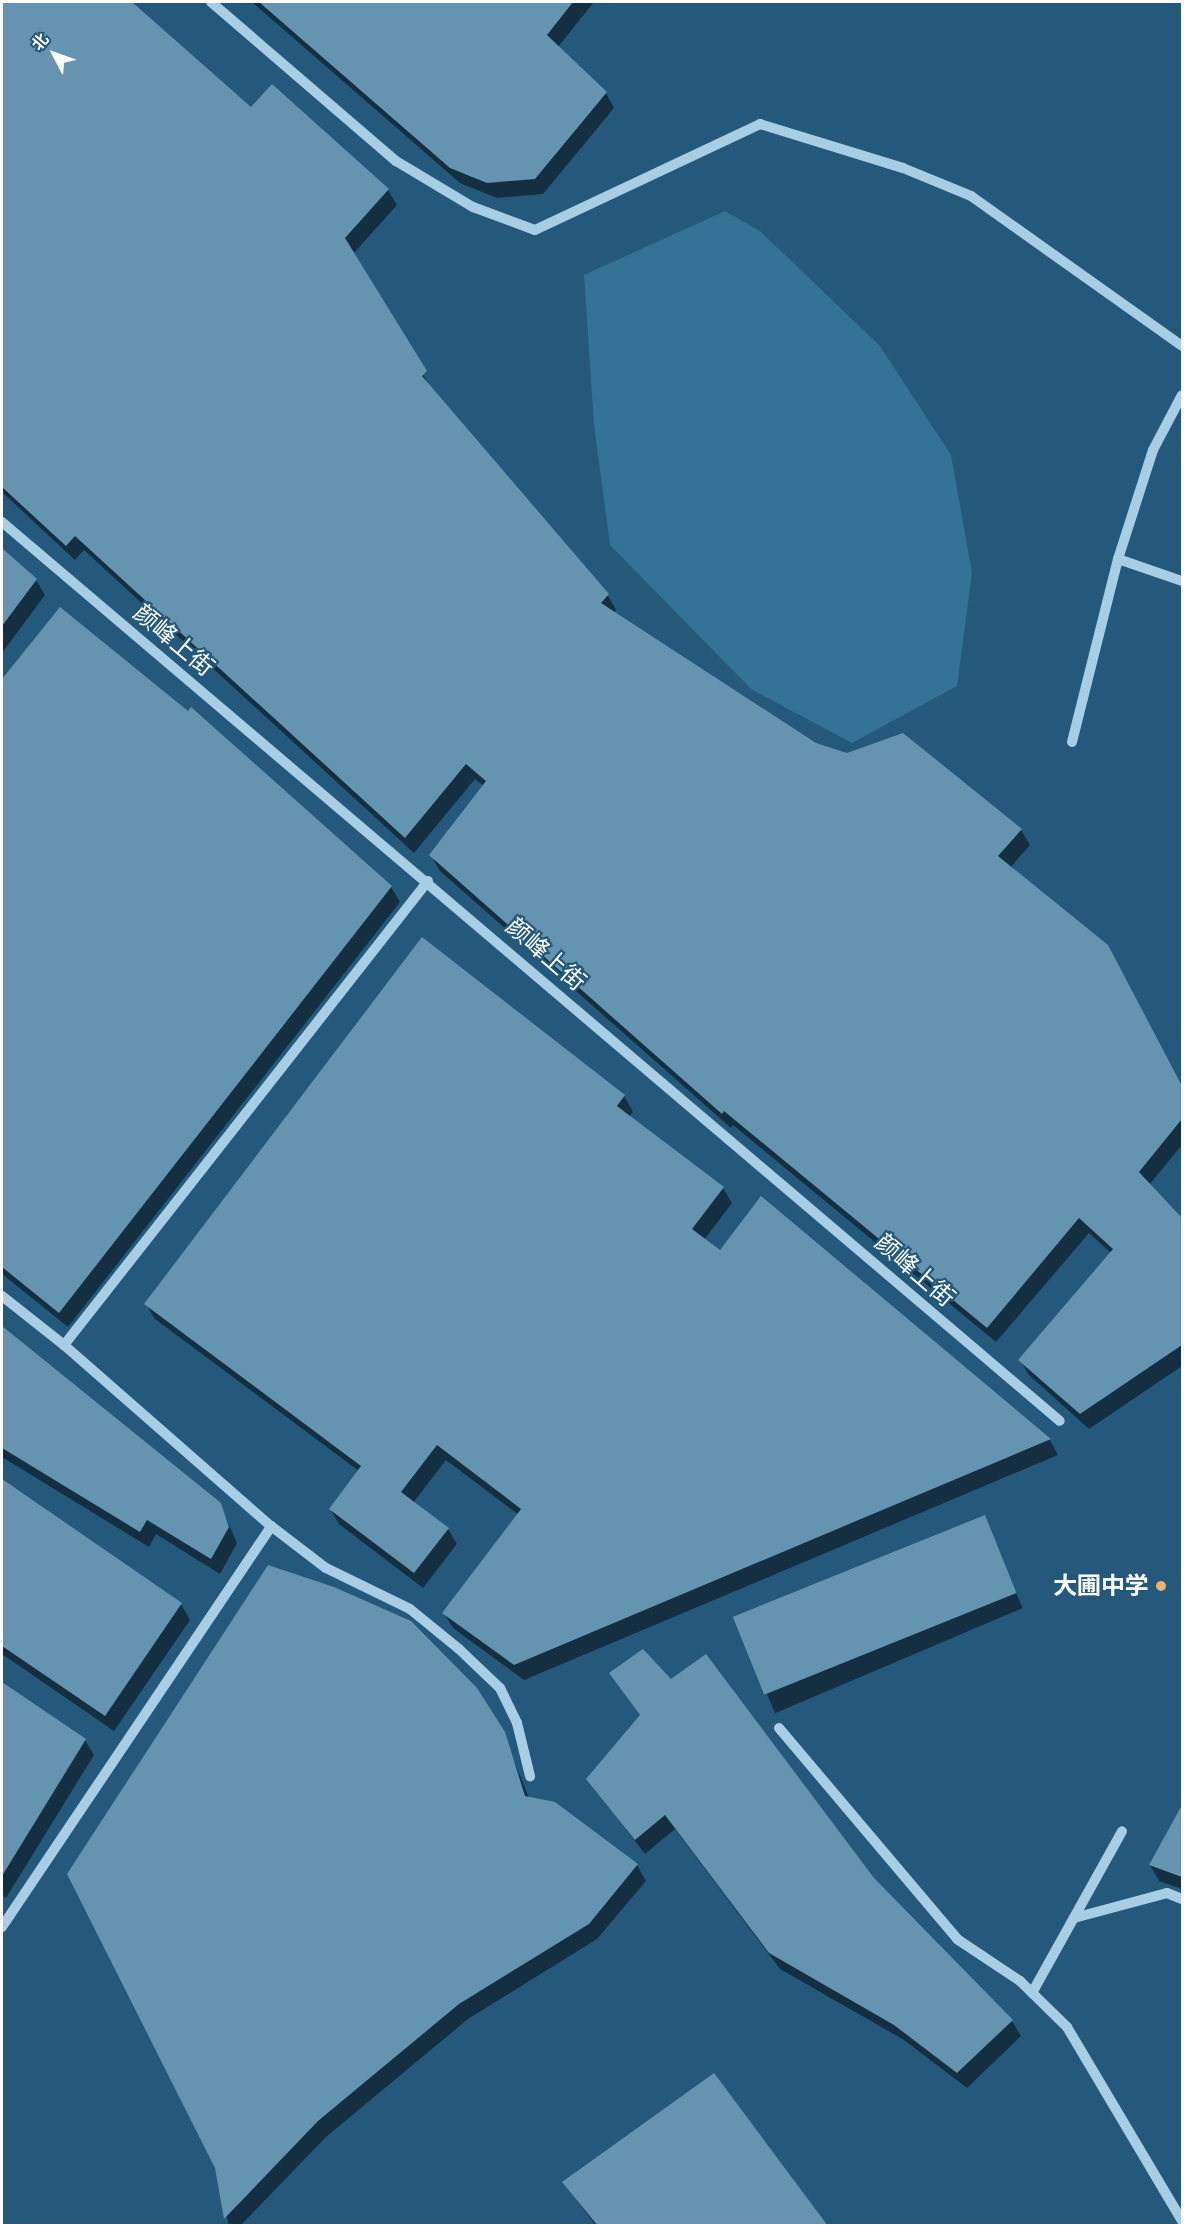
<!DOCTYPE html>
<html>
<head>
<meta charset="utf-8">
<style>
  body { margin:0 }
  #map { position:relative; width:1184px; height:2227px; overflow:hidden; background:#24597b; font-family:Jost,"Noto Sans SC",sans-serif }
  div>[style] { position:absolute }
  .green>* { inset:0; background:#347296 }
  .shadow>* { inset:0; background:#0007; transform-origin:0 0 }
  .building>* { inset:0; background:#6594b1; transform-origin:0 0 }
  .minor>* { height:10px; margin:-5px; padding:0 5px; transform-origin:5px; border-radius:5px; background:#a7cee5 }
  .dots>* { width:16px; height:16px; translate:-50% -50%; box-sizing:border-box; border:3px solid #24597b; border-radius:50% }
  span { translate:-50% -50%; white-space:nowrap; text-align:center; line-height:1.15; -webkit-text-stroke:4.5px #24597b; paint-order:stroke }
  .street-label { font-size:24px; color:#fff }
  .poi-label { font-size:24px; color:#fff; font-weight:700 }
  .right { translate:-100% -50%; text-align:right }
  .frame { position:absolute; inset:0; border:3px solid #fff; pointer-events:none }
  .north { position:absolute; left:24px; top:24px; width:60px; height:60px; -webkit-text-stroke:4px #24597b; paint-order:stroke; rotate:311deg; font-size:16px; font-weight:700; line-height:24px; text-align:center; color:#fff }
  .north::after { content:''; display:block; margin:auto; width:21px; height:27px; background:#fff; clip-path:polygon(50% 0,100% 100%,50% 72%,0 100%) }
</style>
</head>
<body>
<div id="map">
  <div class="green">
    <i style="clip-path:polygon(725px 211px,760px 231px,880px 346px,951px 455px,972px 573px,957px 686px,852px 743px,751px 689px,610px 545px,594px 425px,584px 275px)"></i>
  </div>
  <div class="shadow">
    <i style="clip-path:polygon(2px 2px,129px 2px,251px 110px,388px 190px,397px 205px,353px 254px,432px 390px,607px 594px,616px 610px,614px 613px,815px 744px,1021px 830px,1030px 845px,1010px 868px,1116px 962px,1182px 1088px,1182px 1145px,1149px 1185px,1182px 1220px,1182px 1366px,1089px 1429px,1029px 1375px,1020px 1360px,1111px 1253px,1089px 1233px,996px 1342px,733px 1125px,731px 1128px,440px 871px,431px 855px,484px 786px,475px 779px,414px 853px,84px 550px,75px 560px,2px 492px)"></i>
    <i style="clip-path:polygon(252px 2px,594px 2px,558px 47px,606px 93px,614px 108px,543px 194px,497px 198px,460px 183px)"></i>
    <i style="clip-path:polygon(2px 550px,36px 580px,45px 595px,2px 653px)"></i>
    <i style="clip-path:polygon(60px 609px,391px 887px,400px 902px,68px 1327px,2px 1274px,2px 681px)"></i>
    <i style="clip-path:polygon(422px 939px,624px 1096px,633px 1112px,629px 1117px,723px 1188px,732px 1203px,704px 1240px,720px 1252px,761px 1198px,1050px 1440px,1058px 1455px,524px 1680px,453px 1628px,444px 1613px,519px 1515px,446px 1460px,413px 1503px,448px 1529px,457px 1544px,423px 1588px,339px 1524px,330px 1509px,359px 1471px,155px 1319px,146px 1304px)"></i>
    <i style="clip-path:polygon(2px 1328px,220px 1504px,237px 1543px,220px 1574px,156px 1534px,149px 1547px,2px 1457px)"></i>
    <i style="clip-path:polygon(2px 1481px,181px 1604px,190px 1620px,114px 1731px,2px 1654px)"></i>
    <i style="left:984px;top:1517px;width:99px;height:269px;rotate:67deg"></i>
    <i style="clip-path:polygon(611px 1673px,671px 1681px,873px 1878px,1012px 2021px,1021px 2036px,967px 2088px,904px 2040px,780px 1969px,675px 1829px,645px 1854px,588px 1779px,641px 1717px)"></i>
    <i style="clip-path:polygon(2px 1683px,85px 1740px,94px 1755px,6px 1898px,2px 1895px)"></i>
    <i style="clip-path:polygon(503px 1733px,529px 1798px,554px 1803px,637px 1865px,646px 1881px,597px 1939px,468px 2019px,326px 2137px,240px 2226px,229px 2226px,216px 2168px)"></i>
    <i style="clip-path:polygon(1182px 1808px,1182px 1889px,1159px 1881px,1150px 1865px)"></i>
    <i style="clip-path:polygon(564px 2183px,826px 2226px,596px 2226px)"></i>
  </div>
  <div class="building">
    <i style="clip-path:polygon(2px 2px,132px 2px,251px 107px,272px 84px,389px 189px,345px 238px,427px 371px,422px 376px,609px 594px,601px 603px,816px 743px,847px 753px,903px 733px,1022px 829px,998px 856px,1108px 945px,1182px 1086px,1182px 1119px,1139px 1172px,1182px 1218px,1182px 1345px,1080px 1414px,1018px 1360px,1113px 1249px,1079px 1218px,987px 1328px,724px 1111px,722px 1114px,429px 855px,486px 781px,466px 764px,405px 838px,75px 536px,66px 546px,2px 487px)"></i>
    <i style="clip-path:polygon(259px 2px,573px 2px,547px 35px,607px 92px,535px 179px,487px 183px,450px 168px)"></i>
    <i style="clip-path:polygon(2px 548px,37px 579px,2px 626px)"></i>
    <i style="clip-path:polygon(60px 607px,188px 711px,191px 707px,392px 886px,59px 1313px,2px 1267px,2px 679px)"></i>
    <i style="clip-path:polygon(422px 937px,625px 1095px,617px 1106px,724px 1187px,692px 1229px,720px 1250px,761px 1196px,1051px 1439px,514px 1665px,442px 1613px,521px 1509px,437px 1445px,401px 1492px,449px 1528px,414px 1573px,329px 1509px,361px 1466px,144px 1304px)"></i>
    <i style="clip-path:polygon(2px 1326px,221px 1503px,229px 1527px,211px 1559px,147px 1520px,140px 1532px,2px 1448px)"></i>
    <i style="clip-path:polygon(2px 1479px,182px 1603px,105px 1716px,2px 1646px)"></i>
    <i style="left:985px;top:1515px;width:84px;height:272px;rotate:68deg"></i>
    <i style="clip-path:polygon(268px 1565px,334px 1587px,411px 1621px,477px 1688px,505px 1732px,525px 1796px,555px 1802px,638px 1864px,589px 1924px,459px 2004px,318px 2121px,224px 2219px,215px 2168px,67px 1874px)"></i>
    <i style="clip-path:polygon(643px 1649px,671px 1679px,706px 1654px,874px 1878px,1013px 2020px,957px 2073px,894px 2025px,769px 1953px,665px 1815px,635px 1840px,586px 1779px,640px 1715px,609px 1673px)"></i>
    <i style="clip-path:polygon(2px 1682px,86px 1739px,2px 1876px)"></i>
    <i style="clip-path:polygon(1182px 1805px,1182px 1877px,1149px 1865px)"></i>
    <i style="clip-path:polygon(714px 2073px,828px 2226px,598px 2226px,562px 2182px)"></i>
  </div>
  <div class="minor">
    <i style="left:211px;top:2px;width:244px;rotate:40.7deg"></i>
    <i style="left:396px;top:161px;width:90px;rotate:30.9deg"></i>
    <i style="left:473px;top:207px;width:66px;rotate:20.4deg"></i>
    <i style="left:535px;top:230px;width:249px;rotate:-25.2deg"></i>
    <i style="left:760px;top:124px;width:150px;rotate:17.1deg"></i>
    <i style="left:903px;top:168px;width:74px;rotate:22.4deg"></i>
    <i style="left:971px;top:196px;width:259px;rotate:35.4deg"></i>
    <i style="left:2px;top:522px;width:1388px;rotate:40.36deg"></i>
    <i style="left:1118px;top:559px;width:68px;rotate:19deg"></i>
    <i style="left:1072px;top:742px;width:189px;rotate:-75.9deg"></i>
    <i style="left:1118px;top:559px;width:114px;rotate:-72.2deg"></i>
    <i style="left:1153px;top:450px;width:62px;rotate:-62.2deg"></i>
    <i style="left:428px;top:881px;width:590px;rotate:128.11deg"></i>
    <i style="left:64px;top:1345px;width:275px;rotate:41.2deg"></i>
    <i style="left:271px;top:1526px;width:69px;rotate:37.4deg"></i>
    <i style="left:326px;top:1568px;width:93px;rotate:26deg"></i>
    <i style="left:410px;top:1609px;width:63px;rotate:39.2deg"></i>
    <i style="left:459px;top:1649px;width:57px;rotate:43.6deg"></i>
    <i style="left:500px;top:1688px;width:39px;rotate:64deg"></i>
    <i style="left:517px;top:1723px;width:55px;rotate:76.2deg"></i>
    <i style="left:2px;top:1296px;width:79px;rotate:38.3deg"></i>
    <i style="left:779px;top:1728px;width:276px;rotate:49.8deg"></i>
    <i style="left:957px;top:1939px;width:76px;rotate:33.7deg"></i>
    <i style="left:1020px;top:1981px;width:66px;rotate:44.4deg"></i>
    <i style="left:1067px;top:2027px;width:226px;rotate:59.3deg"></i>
    <i style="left:1074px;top:1918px;width:96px;rotate:-15deg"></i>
    <i style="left:1167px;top:1893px;width:16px;rotate:22deg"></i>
    <i style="left:2px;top:1927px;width:483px;rotate:-56.1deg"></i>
    <i style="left:1032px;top:1993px;width:185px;rotate:-60.9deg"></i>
  </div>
  <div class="dots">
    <i style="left:1161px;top:1586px;background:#efb26b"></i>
  </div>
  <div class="street-label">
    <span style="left:174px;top:640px;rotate:40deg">颜峰上街</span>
    <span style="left:546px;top:954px;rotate:41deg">颜峰上街</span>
    <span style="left:915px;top:1270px;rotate:41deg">颜峰上街</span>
  </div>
  <div class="poi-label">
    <span class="right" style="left:1149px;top:1586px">大圃中学</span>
  </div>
  <div class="frame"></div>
  <div class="north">北</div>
</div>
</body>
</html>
